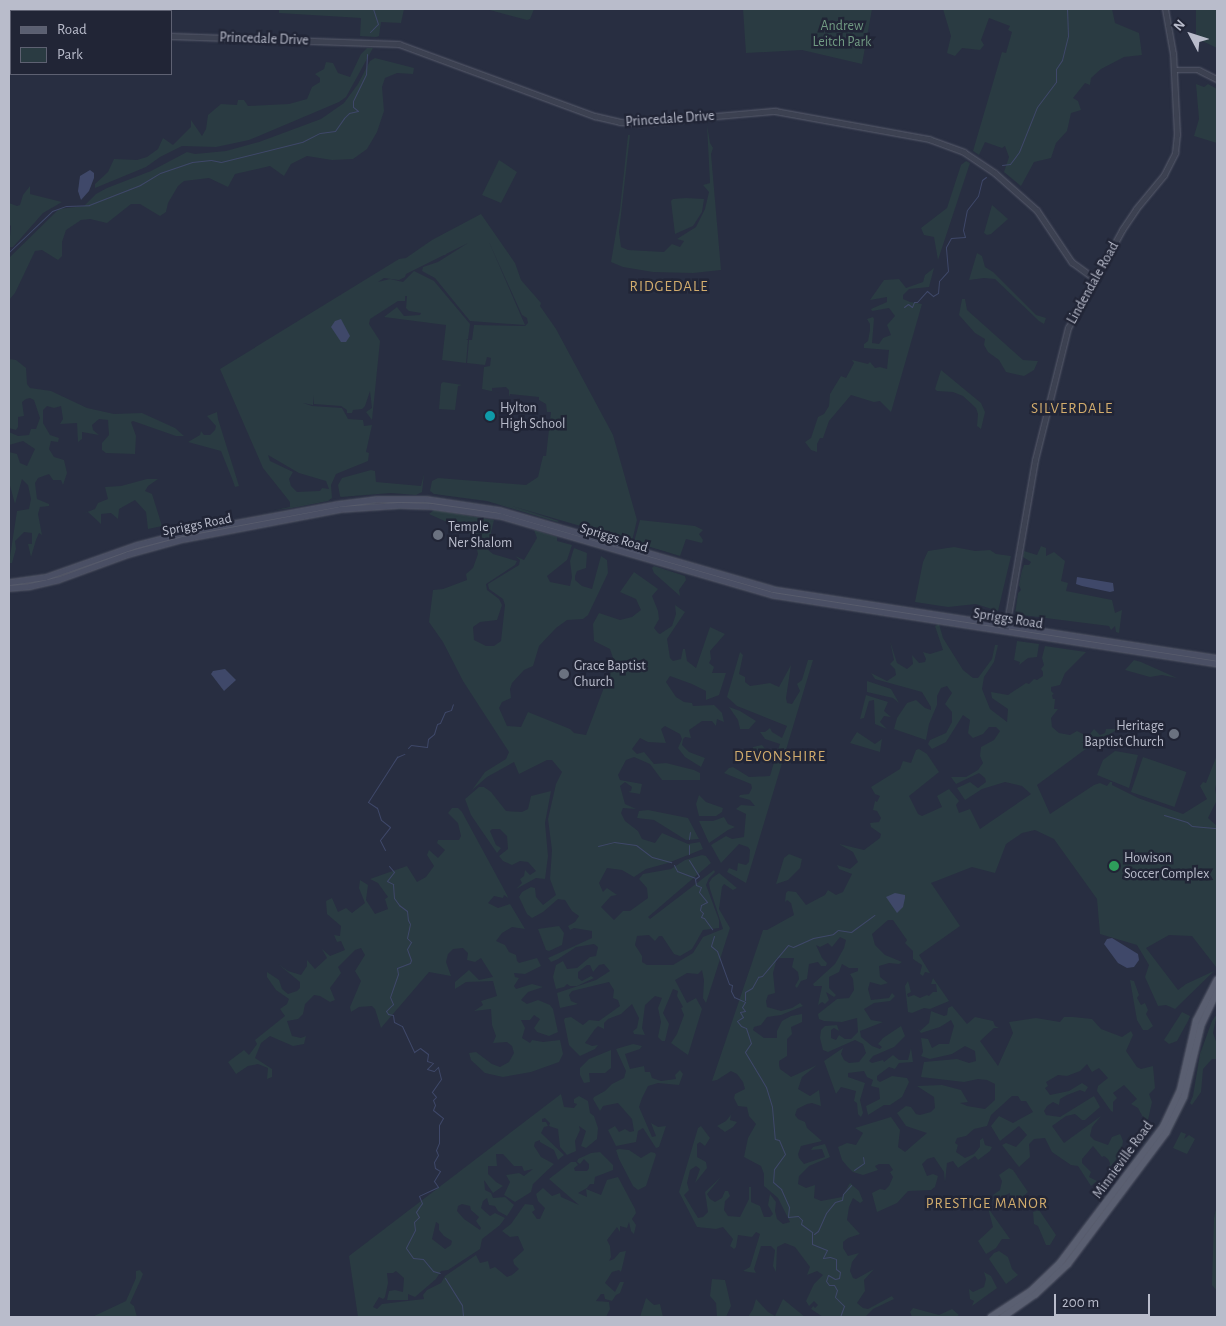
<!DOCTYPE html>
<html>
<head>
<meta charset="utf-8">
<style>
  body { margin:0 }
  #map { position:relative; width:1226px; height:1326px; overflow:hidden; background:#282e41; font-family:"Alegreya Sans",sans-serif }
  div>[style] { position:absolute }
  .green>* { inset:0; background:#2a3b42; transform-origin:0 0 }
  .water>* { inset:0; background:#3f4869 }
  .stream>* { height:1px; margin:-0.5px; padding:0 0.5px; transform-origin:0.5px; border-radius:0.5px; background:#3f4869 }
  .roads { filter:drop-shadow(0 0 1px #5a5e6e) drop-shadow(0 0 1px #5a5e6e) }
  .tertiary>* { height:4.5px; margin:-2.25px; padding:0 2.25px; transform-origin:2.25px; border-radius:2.25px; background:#3c4151 }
  .secondary>* { height:5px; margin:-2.5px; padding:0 2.5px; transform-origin:2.5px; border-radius:2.5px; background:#4a4f64 }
  .primary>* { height:5.5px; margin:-2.75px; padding:0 2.75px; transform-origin:2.75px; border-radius:2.75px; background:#5a5f71 }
  .dots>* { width:14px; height:14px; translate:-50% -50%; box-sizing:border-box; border:2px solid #212536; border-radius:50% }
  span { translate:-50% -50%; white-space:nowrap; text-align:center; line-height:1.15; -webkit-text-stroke:5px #212536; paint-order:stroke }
  .park-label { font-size:14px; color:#719b83 }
  .street-label { font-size:14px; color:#b9bccb }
  .poi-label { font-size:14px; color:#b9bccb }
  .left { translate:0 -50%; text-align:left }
  .right { translate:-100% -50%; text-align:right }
  .neighbourhood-label { font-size:15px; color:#d2ac6d; letter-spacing:1px }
  .frame { position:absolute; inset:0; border:10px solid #b9bccb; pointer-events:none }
  .legend { position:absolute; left:10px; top:10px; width:162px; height:65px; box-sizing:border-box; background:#212536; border:1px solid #5e6172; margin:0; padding:6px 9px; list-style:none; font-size:15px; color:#b9bccb }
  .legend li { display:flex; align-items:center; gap:10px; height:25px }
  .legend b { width:25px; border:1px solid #5e6172 }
  .north { position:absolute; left:1166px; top:10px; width:50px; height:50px; -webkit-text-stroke:4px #212536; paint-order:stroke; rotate:310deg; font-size:14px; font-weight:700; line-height:20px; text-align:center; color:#b9bccb }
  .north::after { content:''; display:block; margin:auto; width:18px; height:22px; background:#b9bccb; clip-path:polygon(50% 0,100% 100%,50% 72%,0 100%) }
  .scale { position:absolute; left:1054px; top:1294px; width:96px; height:22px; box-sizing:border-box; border:2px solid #b9bccb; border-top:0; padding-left:6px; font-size:15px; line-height:18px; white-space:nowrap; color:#b9bccb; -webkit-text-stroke:4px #212536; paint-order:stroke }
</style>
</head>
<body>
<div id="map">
  <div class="green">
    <i style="clip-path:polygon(279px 9px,404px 9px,401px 23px,381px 22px,379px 36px,376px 37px,360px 36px,361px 18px,279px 13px)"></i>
    <i style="clip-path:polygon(486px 9px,534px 9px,530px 19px,527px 20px)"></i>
    <i style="clip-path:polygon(743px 9px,872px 9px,862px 64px,802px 50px,746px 53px)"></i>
    <i style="clip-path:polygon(943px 9px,1112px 9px,1115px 23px,1139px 33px,1142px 55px,1124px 57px,1101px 69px,1091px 78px,1090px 85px,1085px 83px,1073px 98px,1078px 101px,1081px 110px,1071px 113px,1067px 131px,1056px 143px,1051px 158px,1034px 162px,1021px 186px,1004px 172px,1009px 157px,1005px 146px,1002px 148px,985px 142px,979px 155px,973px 151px,1002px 52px,1006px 53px,1012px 32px,1008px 30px,1010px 26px,989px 18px,981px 40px,984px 45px,980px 50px,962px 48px,955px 56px,947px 53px,951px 36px)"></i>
    <i style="clip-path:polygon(1196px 9px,1217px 9px,1217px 48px,1196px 38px)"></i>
    <i style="clip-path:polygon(367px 48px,373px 48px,346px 97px,339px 102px,249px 140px,216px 147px,182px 146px,160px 157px,146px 167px,95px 188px,95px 184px,108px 172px,114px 159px,137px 160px,147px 157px,158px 149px,163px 138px,173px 145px,191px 127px,191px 120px,202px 136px,206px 129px,208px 115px,221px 104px,237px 105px,238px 100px,244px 100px,248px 106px,289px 104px,307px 99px,312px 87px,320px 82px,320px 78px,315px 74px,324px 69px,326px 62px,333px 63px,338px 73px,350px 77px,361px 54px)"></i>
    <i style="clip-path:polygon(375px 58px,414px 68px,413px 74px,397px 73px,385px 78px,382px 87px,384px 111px,377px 132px,367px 149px,353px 159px,332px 160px,307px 156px,291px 164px,284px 176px,270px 166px,235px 174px,228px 187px,209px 178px,184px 181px,178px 186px,168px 203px,166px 212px,160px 216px,140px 204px,131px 204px,107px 223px,90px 219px,81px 220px,66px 230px,62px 242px,62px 256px,58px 260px,42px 250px,35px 251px,15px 293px,9px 300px,9px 258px,59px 209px,84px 206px,96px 194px,107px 188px,151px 171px,187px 152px,195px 154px,226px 151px,259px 142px,321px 119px,344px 103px,358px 84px,370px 61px)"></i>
    <i style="clip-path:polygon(1196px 84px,1204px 87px,1208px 84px,1217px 89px,1217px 143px,1194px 136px,1199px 119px)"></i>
    <i style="clip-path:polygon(707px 125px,710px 143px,713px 148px,711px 154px,721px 270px,693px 273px,653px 272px,623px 267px,611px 262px,620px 209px,628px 135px,630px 135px,619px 232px,621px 247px,628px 250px,664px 252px,672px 244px,680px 247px,684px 241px,677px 239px,696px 227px,705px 209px,709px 192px,703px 185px,710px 183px)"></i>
    <i style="clip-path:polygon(499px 160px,517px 172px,501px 203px,482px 195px)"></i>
    <i style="clip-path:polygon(966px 161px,970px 163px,938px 260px,934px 237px,924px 235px,921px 228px,947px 208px,961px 165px)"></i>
    <i style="clip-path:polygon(30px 186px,30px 194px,62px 202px,43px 213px,13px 247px,9px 247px,11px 226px,9px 224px,9px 203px,17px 206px,20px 205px,23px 195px)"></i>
    <i style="clip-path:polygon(686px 198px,704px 199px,702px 212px,693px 226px,675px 234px,671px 201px,673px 199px)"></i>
    <i style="clip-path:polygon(992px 205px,1008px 219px,991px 234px,987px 235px,984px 233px)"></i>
    <i style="clip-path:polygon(evenodd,481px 214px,515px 263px,521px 280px,541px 303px,540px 306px,556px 329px,613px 435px,637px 520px,632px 541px,512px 506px,559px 521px,557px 522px,487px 501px,434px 494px,430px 491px,432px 481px,438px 478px,526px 485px,538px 477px,543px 456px,546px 456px,551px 412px,547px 412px,546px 404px,539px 400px,539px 397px,510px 394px,509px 397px,509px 390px,506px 387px,492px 388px,492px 391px,500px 393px,482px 389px,484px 367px,490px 366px,491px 358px,487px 357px,485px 365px,467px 363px,469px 340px,472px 340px,474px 325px,525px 326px,528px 323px,527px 318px,522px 315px,489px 242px,525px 325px,470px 321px,435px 278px,422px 271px,423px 267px,438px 262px,468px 243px,406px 274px,405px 277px,399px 280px,384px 278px,378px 282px,390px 279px,403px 282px,414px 271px,434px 281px,470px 324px,468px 339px,466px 339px,468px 340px,466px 363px,442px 360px,446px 325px,384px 317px,397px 307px,404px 316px,420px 315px,421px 313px,409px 311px,406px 308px,407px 296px,405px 296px,405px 301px,398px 301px,370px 319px,369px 324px,380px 341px,372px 420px,366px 412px,372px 408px,370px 391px,365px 406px,362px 409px,353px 410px,352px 413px,347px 413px,347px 410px,341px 406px,314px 404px,314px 395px,313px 405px,303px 403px,312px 406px,342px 408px,348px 419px,363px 420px,364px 426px,372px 425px,366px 452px,369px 453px,368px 461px,336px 474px,331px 485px,332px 498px,328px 501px,292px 508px,275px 510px,290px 507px,290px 502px,263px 468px,220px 369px,399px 259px,406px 258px,432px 240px,481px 214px,268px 455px,299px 473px,326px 481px,329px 489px,322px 488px,320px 491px,297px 492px,291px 486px,289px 479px,293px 472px,270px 461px,268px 455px)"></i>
    <i style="clip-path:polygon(977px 253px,982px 256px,985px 267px,993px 272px,1036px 315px,1046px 318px,1044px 324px,1039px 321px,995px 279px,984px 278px,969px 280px)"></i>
    <i style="clip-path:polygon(934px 268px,929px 287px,909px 289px,903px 295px,903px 299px,910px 302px,922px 304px,891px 412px,880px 401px,874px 402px,851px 395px,829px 421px,823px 438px,820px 438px,817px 444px,817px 452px,811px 450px,805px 442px,811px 438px,818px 417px,824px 414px,829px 406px,830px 394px,841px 376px,846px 378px,854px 363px,852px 360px,868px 364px,870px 362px,875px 368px,880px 367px,887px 369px,889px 350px,864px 348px,864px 344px,868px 341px,870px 330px,870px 324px,867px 319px,873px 317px,874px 319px,872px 343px,879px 344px,883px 338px,891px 335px,887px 325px,895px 316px,889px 308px,872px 311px,871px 309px,887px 302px,887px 297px,870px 300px,884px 280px,899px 279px,906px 288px,923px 282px,925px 275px)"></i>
    <i style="clip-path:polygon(962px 299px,965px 299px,967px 310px,1023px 360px,1038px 361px,1034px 370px,1024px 376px,1006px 372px,999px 360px,988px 352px,984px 345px,985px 339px,975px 333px,959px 315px)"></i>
    <i style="clip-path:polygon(9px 359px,16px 360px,26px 368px,27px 384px,30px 388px,51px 391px,87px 408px,114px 414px,142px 413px,175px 428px,184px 436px,176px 436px,133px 421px,131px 422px,136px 436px,135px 454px,106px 453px,102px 450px,102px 443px,109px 435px,108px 420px,99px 419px,92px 425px,93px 430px,99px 435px,82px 432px,82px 439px,78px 442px,77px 423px,60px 424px,63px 419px,61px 406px,54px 408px,47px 406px,43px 410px,43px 423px,50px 435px,59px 438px,58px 442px,51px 441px,49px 449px,54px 457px,64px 460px,67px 473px,63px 485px,61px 480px,53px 480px,49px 474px,38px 478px,35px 483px,37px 499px,49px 504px,49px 506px,40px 507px,38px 514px,42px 535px,39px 533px,36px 540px,31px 557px,28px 544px,32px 544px,32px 533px,24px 532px,15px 541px,16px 549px,12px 563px,9px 563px,17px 511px,29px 509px,31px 499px,28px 485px,22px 479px,15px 504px,9px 482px,9px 452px,17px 454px,20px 463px,27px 466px,35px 449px,23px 441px,9px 445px,9px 432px,18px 436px,29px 435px,31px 429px,36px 429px,40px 418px,34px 400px,30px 398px,26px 399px,22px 402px,24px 416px,18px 417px,18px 427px,16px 430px,9px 428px)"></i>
    <i style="clip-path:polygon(941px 370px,981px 403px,985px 412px,981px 429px,977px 426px,978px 414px,976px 408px,963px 396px,953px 392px,937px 391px,935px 389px)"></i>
    <i style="clip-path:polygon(443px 382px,462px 385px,458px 386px,455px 410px,439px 409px,441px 384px)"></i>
    <i style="clip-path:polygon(217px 412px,218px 419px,239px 486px,235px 487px,233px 481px,221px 451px,188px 442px,200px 435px,201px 431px,204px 435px,210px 435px,215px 430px,216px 426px,207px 416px)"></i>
    <i style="clip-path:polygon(371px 470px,375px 471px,376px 482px,421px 486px,424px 474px,422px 492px,416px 495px,391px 493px,341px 497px,340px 496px,338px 485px,342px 478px)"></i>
    <i style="clip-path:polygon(147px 479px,158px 479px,148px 486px,145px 491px,152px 494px,162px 526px,148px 529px,146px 512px,135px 500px,119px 509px,118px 519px,111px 513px,101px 514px,101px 524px,88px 512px,82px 514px,95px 509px,98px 503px,108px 499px,105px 487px,121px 486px)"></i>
    <i style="clip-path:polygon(434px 510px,494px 520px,487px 549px,493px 554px,517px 561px,515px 565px,486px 584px,487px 590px,499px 599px,502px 605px,497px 620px,480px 622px,473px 627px,474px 640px,486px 646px,494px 646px,501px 641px,505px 605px,503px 599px,489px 589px,488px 584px,519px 565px,520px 560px,515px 556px,524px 560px,537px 538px,534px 530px,557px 537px,557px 541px,572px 545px,567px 560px,547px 576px,550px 582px,570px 586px,572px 577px,570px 561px,574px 548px,587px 553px,586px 568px,577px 571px,575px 576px,575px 580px,582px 586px,592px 589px,601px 556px,607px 560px,608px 573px,588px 615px,583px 619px,567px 620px,556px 628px,539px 646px,533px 666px,524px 670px,512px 683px,510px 689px,511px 698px,502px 702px,499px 708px,507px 726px,521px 727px,528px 712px,570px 729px,574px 733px,586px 735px,614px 661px,610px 649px,594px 641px,593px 624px,599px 613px,620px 620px,632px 617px,641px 610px,636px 599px,620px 592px,634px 572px,658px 589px,652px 596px,658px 611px,659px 619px,654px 628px,658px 633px,660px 634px,672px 626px,676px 614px,675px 605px,685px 612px,667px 639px,670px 658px,673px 661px,681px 659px,683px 649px,685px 649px,687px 661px,696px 668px,710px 627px,725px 634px,710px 651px,711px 659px,709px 663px,714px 667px,712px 673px,726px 673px,719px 695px,706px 700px,706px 691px,692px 684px,670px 676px,666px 682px,676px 697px,684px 702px,692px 703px,693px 706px,714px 705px,722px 713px,724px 722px,717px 719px,716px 726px,712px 721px,702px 721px,689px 730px,691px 738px,685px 737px,683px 739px,682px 745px,689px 752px,705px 758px,701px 767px,685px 757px,678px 748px,682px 739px,680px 734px,665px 726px,661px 729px,666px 743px,648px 742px,640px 738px,632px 749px,637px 754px,644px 752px,654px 764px,666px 763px,694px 770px,700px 773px,700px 780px,662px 780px,650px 764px,634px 757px,626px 760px,618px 775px,620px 780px,642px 784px,640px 794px,628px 792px,631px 791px,632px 787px,625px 782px,620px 786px,625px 804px,636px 809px,623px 808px,621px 813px,625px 821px,638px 831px,642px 839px,655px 843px,662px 833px,688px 844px,700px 842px,703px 849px,668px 863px,646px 869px,634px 877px,622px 870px,607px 868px,599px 883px,603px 892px,607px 888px,617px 895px,611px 896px,601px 907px,614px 920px,623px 911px,630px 911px,648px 898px,647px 888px,639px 879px,643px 874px,671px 869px,685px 860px,702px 855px,706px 856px,711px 863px,648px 917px,650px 919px,714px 870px,715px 872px,709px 878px,706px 885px,719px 920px,719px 928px,703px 930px,692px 949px,680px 956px,674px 954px,662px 936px,659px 936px,655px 941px,649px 935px,637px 936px,635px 945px,642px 956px,642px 962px,647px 965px,673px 965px,693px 953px,703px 937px,723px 929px,710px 889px,709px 883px,712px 878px,719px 873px,737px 888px,733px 890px,724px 884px,722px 887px,719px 909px,730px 928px,706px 1003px,703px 998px,704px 980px,702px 970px,698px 974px,687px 973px,675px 980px,687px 1003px,696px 998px,702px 1009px,688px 1055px,671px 1043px,677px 1034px,684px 1015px,681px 1008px,683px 1007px,677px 996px,678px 991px,673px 989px,663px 1013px,669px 1024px,665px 1041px,662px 1041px,658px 1037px,661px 1022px,658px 1008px,662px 998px,655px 996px,645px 1005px,642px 1028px,645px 1035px,634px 1034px,633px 1031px,637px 1028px,639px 1018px,632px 1004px,621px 1014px,608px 1019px,604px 1023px,604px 1029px,598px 1026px,595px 1029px,585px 1043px,592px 1046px,598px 1045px,595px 1049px,580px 1056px,569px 1045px,564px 1020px,565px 1018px,571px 1017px,583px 1025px,589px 1020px,599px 1021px,620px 1006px,618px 1000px,613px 998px,614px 990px,609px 982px,572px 991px,569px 995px,571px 1001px,578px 1004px,560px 1008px,557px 993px,596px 980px,610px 971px,604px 964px,599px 965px,593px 972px,590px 965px,587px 965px,578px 972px,578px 978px,582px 981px,591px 976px,594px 978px,577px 986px,570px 986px,567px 984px,564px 987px,556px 989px,553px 977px,556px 965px,563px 961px,567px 969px,577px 968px,590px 957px,596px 956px,598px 947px,594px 944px,576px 947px,558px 959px,551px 962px,548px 958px,592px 938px,592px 931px,574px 928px,570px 930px,568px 926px,575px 922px,579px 916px,572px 911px,565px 900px,558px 899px,543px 912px,532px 918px,527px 914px,519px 897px,522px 892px,531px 887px,535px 888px,536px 897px,543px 905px,556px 895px,550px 879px,552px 850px,548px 819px,556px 784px,562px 772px,552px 760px,547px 760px,519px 774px,514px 762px,487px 777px,472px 790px,485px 772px,506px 759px,509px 752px,463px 681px,443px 642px,429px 622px,433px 590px,443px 589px,467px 580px,466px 574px,473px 568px,478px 554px,475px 541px,467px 531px,429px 514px)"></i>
    <i style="clip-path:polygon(640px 520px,695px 526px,703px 530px,699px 534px,703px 540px,702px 543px,686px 539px,680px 556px,634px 542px)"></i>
    <i style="clip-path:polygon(1041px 546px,1046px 548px,1046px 556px,1054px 552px,1065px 561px,1061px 581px,1068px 583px,1066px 591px,1112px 600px,1115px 613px,1122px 610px,1119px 633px,1116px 632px,1115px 626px,1111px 630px,1109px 626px,1015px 614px,1018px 593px,1021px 590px,1019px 585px,1022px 570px,1024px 565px,1029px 565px,1031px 562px,1023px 557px,1024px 551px,1037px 555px)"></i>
    <i style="clip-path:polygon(954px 547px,975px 551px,990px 550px,996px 554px,1011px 556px,998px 611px,976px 604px,948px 607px,915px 602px,923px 562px,928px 551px)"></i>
    <i style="clip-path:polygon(654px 566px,685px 576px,686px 580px,679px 590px,680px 596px,654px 573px,652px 568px)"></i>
    <i style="clip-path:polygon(939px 624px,943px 638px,963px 670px,973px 678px,978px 678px,992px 659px,995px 645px,998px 645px,994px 662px,984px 677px,982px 689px,990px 709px,1007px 722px,1008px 709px,992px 698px,991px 692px,1008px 695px,1026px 683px,1029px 684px,1034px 679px,1037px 680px,1043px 676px,1043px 672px,1041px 669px,1044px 665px,1042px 658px,1045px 646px,1086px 652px,1065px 673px,1060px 685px,1051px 687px,1051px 691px,1054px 694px,1052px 695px,1053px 699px,1055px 699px,1054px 709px,1058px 709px,1051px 718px,1052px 727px,1059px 733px,1070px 735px,1077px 731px,1085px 735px,1090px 734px,1094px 729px,1100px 735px,1105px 733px,1106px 729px,1118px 729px,1083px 751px,1037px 785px,1050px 814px,1094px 785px,1100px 783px,1107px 786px,1110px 782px,1112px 782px,1112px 785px,1138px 798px,1183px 814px,1207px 799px,1200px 786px,1203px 782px,1206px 783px,1217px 755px,1217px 781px,1215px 789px,1217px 800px,1208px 818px,1217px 826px,1217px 966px,1216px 967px,1192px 936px,1169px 935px,1146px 948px,1178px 990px,1186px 984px,1214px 971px,1175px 1009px,1166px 1005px,1158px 1006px,1145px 977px,1149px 965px,1137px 945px,1100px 934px,1097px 899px,1054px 839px,1035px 830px,1022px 833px,1006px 844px,995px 873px,972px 867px,931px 883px,960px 926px,919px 955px,930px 973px,925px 972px,923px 976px,920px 974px,922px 965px,913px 959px,913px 951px,905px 943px,907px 940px,893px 920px,888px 920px,872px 934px,875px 945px,885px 955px,902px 962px,899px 964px,889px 963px,879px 966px,880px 977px,888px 983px,881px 985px,870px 982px,868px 989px,871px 1000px,889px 998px,892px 993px,895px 996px,890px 1001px,874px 1003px,864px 1009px,871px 1020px,883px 1022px,860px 1031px,861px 1037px,872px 1046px,880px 1049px,882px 1047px,878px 1044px,883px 1038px,901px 1026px,905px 1036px,894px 1047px,873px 1056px,869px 1061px,872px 1063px,883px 1060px,884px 1062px,893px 1055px,899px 1060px,908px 1060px,911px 1048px,913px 1062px,899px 1063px,895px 1069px,889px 1067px,877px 1076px,877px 1080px,880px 1082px,892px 1076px,907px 1078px,909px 1082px,902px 1097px,890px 1105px,884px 1105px,868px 1115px,866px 1106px,880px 1099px,879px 1088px,871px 1086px,873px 1080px,867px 1077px,864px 1071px,848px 1073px,848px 1077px,865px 1083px,860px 1100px,863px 1113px,861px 1117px,858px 1114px,857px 1103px,854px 1101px,856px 1091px,841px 1087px,836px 1094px,824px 1061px,843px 1048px,841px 1054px,844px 1060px,849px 1063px,859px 1062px,866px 1053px,863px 1044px,855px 1040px,828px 1052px,823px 1050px,820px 1038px,821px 1030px,825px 1026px,837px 1025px,839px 1031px,834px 1028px,831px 1030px,831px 1038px,836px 1040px,839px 1035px,845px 1039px,851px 1039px,858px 1032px,857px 1018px,842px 1022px,824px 1021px,819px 1019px,818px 1014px,837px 999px,849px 998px,854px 990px,853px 979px,850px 974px,858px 971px,858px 968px,849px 968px,842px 964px,839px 972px,829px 977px,829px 988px,836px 995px,834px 997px,826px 992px,829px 1000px,825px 1004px,822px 1002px,818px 1005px,822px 986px,814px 986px,813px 984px,835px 964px,844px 948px,846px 940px,840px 937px,832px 947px,828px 943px,820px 947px,816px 945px,822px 958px,827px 963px,826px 966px,821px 966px,818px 962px,809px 964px,807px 979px,801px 981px,797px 988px,795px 986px,799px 979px,798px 972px,792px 967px,794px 958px,777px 958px,773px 973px,775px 993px,768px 995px,766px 1001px,767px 1007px,781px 1011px,792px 1008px,800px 1003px,803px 1006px,781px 1015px,767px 1017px,761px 1025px,754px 1027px,753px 1030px,764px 1038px,777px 1038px,777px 1031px,782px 1021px,791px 1016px,802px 1014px,802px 1022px,791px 1027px,792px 1034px,787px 1039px,787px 1056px,779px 1061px,779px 1065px,780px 1069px,791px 1077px,817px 1065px,802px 1077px,798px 1089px,810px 1096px,819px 1090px,821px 1106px,812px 1103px,807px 1104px,797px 1109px,795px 1115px,798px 1119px,805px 1122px,807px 1128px,822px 1141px,801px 1146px,798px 1154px,799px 1158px,804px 1164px,825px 1157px,822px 1149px,811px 1150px,813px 1147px,825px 1144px,830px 1157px,809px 1166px,799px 1176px,798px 1184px,806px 1188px,815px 1185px,814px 1198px,821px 1201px,842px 1197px,850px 1183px,859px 1191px,863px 1201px,860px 1203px,853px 1198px,849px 1207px,847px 1220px,860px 1234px,848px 1238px,843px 1242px,843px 1248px,848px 1256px,859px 1253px,852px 1262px,850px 1271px,853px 1278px,856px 1279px,874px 1269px,864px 1280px,865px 1291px,857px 1303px,863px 1308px,868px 1309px,892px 1296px,894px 1299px,873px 1309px,865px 1317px,823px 1317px,811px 1309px,813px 1306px,815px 1308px,818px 1305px,814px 1301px,809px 1306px,806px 1301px,814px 1284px,823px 1275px,817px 1271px,807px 1275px,810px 1267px,795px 1247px,785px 1243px,777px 1247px,776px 1272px,773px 1266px,775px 1250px,771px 1246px,761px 1246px,754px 1269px,756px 1273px,743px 1271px,750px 1267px,760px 1234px,756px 1232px,752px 1237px,738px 1235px,736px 1247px,734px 1249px,730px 1246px,733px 1239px,723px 1227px,716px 1229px,697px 1227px,679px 1192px,698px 1128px,701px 1126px,710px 1138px,705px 1146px,700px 1142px,697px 1144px,697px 1157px,706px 1162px,707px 1168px,695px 1183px,700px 1169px,696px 1166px,690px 1170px,687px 1183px,689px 1190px,684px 1195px,698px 1218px,703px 1217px,708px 1212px,705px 1192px,721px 1177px,707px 1194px,710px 1199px,715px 1202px,722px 1198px,725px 1191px,728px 1191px,730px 1196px,725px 1201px,724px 1210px,728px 1216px,740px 1217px,749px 1199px,749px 1187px,751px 1187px,751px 1202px,760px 1206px,764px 1217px,770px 1217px,773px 1214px,768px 1205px,770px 1194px,776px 1202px,775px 1211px,777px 1219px,783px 1224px,790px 1222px,778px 1198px,764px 1186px,764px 1174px,761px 1166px,744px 1157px,748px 1138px,756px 1124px,749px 1116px,747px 1107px,738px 1106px,731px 1115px,730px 1120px,737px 1122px,733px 1127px,725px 1132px,717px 1126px,726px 1121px,738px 1106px,734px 1098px,735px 1094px,745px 1089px,743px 1082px,737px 1074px,731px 1071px,717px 1080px,712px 1081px,763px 930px,767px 930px,794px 915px,791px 903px,787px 900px,785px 902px,786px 893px,788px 891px,796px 892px,806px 905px,825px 895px,828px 890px,836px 895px,843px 892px,852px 874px,839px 869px,837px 865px,850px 869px,858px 862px,853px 852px,839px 844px,864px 850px,880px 838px,881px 834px,871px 827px,870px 823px,879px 822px,881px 818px,877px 811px,873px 810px,875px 801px,877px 802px,880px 796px,875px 794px,871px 787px,900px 769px,903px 761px,911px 763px,916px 750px,919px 749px,927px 754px,939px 772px,909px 796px,918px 814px,922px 816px,942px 807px,937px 796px,949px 789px,959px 801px,956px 805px,959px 813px,970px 809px,980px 829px,1031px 794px,1022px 786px,1005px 782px,982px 789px,965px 800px,957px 788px,970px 782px,978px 788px,986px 782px,985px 778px,979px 773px,956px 784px,951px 777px,966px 777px,978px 770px,983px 763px,980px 756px,981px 747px,994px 740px,1000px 731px,996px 727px,989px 727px,983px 734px,973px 738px,968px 733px,970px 720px,963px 715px,946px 742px,932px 749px,928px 744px,930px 740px,946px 733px,952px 722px,952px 712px,945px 704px,952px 693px,947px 686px,941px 688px,937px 696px,937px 705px,929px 724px,926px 740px,894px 729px,897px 718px,907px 703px,916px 700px,925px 708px,931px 710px,931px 707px,922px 692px,875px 679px,871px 673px,887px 681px,896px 675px,895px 669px,890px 664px,894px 660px,890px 641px,897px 663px,907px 669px,913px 664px,912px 655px,919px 663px,925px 662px,926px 659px,923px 652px,930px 654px,943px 650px,935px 626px)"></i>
    <i style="clip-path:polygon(1017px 641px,1039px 644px,1037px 657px,1028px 658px,1019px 665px,1020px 662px,1014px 660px)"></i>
    <i style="clip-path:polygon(740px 652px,743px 655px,739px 674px,745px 677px,745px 682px,750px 686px,770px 683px,779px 687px,791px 665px,786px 698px,787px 703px,792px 704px,800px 691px,797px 684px,802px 680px,808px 660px,813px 660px,746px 883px,727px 872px,729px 868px,737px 871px,738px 863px,746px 865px,749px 862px,750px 850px,748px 847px,739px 844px,721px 863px,711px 845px,726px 836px,732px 839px,744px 837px,746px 814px,736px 809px,741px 805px,755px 806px,750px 800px,739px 797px,740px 795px,749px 794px,752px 788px,751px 784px,724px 773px,729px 768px,733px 767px,749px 777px,770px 776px,775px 759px,761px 753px,752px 755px,739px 751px,749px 752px,752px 751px,753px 747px,762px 745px,767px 751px,776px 755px,780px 744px,765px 739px,760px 732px,765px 732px,770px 728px,772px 732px,782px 738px,787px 726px,737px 706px,727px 697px)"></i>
    <i style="clip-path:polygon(1134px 660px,1141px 662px,1177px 678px,1162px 675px,1150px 677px,1125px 670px)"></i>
    <i style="clip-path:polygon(867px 681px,891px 689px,899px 703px,893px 698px,867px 692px)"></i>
    <i style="clip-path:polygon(866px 695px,888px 702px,884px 711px,891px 717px,884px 716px,880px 722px,887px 729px,875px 724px,874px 700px,869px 701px,864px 718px,860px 719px)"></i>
    <i style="clip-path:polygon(729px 707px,740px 711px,756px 721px,749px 729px,740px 729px,738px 720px)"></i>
    <i style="clip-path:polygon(857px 732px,875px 744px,882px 739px,880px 752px,850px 743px)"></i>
    <i style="clip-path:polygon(1115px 751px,1138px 755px,1129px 788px,1097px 775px,1103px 760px)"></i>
    <i style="left:1143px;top:757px;width:46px;height:37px;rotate:19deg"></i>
    <i style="clip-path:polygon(479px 787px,484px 787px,491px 792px,506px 811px,522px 812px,528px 809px,531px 796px,551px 791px,545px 823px,548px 856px,545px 879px,536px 878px,516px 889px,522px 883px,520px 879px,524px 876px,525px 870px,530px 875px,536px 871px,528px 862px,520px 861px,512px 865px,503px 861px,499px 856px,508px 849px,507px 836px,500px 829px,492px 829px,490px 831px,496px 845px,501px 848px,497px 853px,471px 815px,465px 799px)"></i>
    <i style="clip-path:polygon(699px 795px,706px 802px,723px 808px,722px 812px,716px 816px,699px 816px,696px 804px)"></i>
    <i style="clip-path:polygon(452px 808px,458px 808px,462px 812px,507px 895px,508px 898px,504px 895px,503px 898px,494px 896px,488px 903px,498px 908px,510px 904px,525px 929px,512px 927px,502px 933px,496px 941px,505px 945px,509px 952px,516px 955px,517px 961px,519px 963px,537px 958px,541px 966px,525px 974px,514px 973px,515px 977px,519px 978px,514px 986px,516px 989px,532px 984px,543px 987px,528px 992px,521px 1000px,527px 1004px,538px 1000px,550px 1005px,553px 1009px,558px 1032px,549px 1036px,537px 1032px,534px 1028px,540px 1019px,534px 1015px,530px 1020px,521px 1020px,525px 1028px,522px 1038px,530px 1043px,532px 1040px,543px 1042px,560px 1040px,563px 1054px,559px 1062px,531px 1072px,503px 1077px,485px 1073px,471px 1060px,469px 1053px,476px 1052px,492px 1064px,500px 1067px,509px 1062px,514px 1053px,512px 1046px,507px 1042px,493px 1043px,496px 1036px,492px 1025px,491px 1009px,474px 1011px,483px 1005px,481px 1001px,497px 996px,493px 981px,466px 982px,455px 989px,455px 982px,469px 970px,479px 980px,493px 977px,481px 958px,475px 962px,467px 960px,468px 953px,463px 948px,453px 949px,448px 954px,446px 962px,451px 976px,429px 972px,381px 1028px,375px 1009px,372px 1006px,359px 1007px,351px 1012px,350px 1007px,361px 981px,355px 971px,365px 955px,361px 948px,355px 950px,338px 967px,341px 973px,330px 988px,335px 1000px,330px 1002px,320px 996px,314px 995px,305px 1004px,303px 1014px,298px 1019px,287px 1021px,292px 1036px,301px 1038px,306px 1036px,304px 1044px,293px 1046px,270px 1036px,261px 1043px,255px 1058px,272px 1069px,272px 1077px,267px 1079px,268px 1068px,258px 1064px,248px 1066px,236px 1074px,228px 1062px,244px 1050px,249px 1055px,257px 1044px,255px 1040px,285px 1016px,280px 1009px,287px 1004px,289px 999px,276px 990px,267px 977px,267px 972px,279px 980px,282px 989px,288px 994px,297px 991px,300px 988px,300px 982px,278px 964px,288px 971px,301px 975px,307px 966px,307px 960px,315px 969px,327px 958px,322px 949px,330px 956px,345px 950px,341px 941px,337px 942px,334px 935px,340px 936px,341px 926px,327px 914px,326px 901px,332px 898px,338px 912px,346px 908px,352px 913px,365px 903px,359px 888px,360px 880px,368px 885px,366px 900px,375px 914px,388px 909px,385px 899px,388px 897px,378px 883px,370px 879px,407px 866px,417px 882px,426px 877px,434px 866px,427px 855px,429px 850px,438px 858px,445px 850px,437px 843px,438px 840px,459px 840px,461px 836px,458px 823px,448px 813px)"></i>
    <i style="clip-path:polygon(648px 810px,688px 818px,699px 839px,686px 840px,654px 820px,637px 818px,639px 811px)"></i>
    <i style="clip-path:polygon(724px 817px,728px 824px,735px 827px,728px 830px,709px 843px,699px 821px,713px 821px)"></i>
    <i style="clip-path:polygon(789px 854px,802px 859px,800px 868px,788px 880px,776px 884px,784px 858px)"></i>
    <i style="clip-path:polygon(559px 926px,564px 933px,562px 945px,549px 951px,546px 950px,538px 929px)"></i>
    <i style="clip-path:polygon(933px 978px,949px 1001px,930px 1009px,924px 1008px,912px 1013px,908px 1012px,905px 986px,908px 981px,911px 992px,907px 994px,908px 997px,914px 995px,920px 998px,927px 995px,929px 996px,933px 992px,937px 992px,936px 984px,931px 984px)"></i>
    <i style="clip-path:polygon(1130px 980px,1134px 981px,1139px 995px,1137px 998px,1141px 1005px,1145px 1003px,1148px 1010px,1146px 1014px,1153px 1026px,1148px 1030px,1143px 1030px,1137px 1020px)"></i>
    <i style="clip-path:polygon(952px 1006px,967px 1024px,975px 1017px,993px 1021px,995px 1026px,999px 1028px,994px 1028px,980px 1041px,998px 1066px,1013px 1033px,1009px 1022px,1036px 1018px,1060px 1022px,1064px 1017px,1073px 1017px,1092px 1019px,1101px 1029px,1122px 1037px,1131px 1031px,1133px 1035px,1126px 1051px,1137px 1067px,1141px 1069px,1153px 1066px,1155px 1088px,1149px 1094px,1152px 1102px,1148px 1120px,1144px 1119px,1138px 1108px,1131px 1104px,1137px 1099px,1124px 1085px,1113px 1093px,1117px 1098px,1113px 1102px,1113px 1112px,1111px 1111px,1097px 1091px,1098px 1086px,1108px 1078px,1099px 1068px,1092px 1072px,1087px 1064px,1080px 1071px,1067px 1076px,1058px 1075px,1046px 1082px,1048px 1086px,1045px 1088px,1050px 1095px,1069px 1091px,1082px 1083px,1088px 1087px,1085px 1092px,1080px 1090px,1067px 1095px,1060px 1099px,1059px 1105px,1053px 1102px,1047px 1106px,1044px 1111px,1046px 1115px,1060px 1117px,1094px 1096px,1100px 1107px,1085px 1120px,1082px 1120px,1075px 1114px,1066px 1116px,1052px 1126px,1064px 1143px,1101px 1116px,1092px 1127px,1090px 1136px,1094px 1140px,1108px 1145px,1112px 1137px,1120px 1134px,1121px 1136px,1123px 1141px,1121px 1155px,1109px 1168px,1110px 1163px,1108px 1159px,1104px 1156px,1102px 1157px,1093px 1146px,1082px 1159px,1082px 1163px,1091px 1172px,1089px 1177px,1097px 1181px,1091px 1186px,1078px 1166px,1071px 1165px,1052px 1152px,1045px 1138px,1034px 1139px,1029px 1144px,1030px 1157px,1019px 1167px,1002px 1145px,1006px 1143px,1016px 1147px,1027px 1135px,1019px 1126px,1000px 1141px,991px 1126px,999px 1116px,1013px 1123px,1033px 1112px,1026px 1101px,1021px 1101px,1018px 1096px,1012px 1096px,991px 1115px,987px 1126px,974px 1129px,966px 1136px,957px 1138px,955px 1143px,958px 1145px,956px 1152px,965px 1158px,974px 1154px,980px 1147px,980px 1140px,983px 1138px,985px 1145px,992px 1147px,990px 1151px,978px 1160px,975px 1156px,958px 1168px,953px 1161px,947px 1163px,945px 1182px,944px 1172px,934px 1157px,927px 1159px,922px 1164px,927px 1176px,933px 1174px,938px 1176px,935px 1187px,931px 1190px,908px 1191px,897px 1203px,877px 1212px,872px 1193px,880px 1189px,885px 1190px,889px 1186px,893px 1177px,890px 1172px,893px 1170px,889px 1164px,879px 1164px,875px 1166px,878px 1170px,863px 1175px,853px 1172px,847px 1166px,842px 1160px,838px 1147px,847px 1143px,856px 1145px,863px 1133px,855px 1128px,891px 1117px,900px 1130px,898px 1147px,905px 1152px,927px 1133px,906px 1126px,897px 1113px,906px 1106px,911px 1107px,916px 1114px,920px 1115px,931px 1112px,935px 1108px,934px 1097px,917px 1086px,942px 1085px,961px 1090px,968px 1102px,960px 1103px,967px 1106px,985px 1109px,995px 1100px,995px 1084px,987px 1080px,978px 1079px,964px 1082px,921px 1077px,924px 1062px,957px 1059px,969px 1063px,976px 1061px,975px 1051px,965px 1046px,952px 1054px,930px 1059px,921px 1056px,923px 1052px,921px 1038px,928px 1039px,932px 1048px,939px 1044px,949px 1044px,954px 1026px,951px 1020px,940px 1027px,921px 1033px,917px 1028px,920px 1031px,929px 1023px,931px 1011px,944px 1016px,947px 1015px,948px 1008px)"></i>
    <i style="clip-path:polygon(1182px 1012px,1190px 1016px,1188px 1021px,1177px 1041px,1169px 1044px,1164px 1040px)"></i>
    <i style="clip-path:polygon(1217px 1014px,1213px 1033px,1217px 1044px,1217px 1059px,1212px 1059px,1203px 1069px,1201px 1092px,1192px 1105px,1190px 1103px,1193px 1096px,1200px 1054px,1212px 1021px)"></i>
    <i style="clip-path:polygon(633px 1044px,642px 1046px,640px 1049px,625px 1054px,630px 1069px,644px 1066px,645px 1072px,650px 1072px,652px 1078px,661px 1081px,676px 1079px,675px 1075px,680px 1070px,683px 1074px,679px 1085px,658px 1083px,648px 1086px,642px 1098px,639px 1107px,652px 1137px,656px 1136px,651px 1123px,658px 1127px,666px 1126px,659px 1147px,656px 1148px,643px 1128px,638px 1131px,636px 1142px,616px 1146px,608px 1130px,615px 1126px,619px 1132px,625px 1129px,630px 1132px,634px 1131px,632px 1119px,618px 1103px,603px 1106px,600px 1111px,593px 1099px,594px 1097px,605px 1091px,612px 1084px,624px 1078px,626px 1071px,616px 1049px)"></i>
    <i style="clip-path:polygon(611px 1050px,611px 1068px,605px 1073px,589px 1073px,590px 1082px,584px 1083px,580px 1075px,580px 1068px,589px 1059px)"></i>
    <i style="clip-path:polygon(evenodd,561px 1094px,564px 1107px,574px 1108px,577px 1104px,574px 1103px,574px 1099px,579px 1096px,588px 1101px,590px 1113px,594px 1116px,598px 1128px,597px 1139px,586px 1148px,581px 1146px,586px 1131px,579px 1126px,580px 1130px,575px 1141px,576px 1151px,567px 1155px,560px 1147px,558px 1129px,549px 1126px,550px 1123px,545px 1118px,542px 1119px,542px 1122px,546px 1122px,548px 1126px,544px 1127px,541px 1133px,564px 1155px,558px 1160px,554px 1150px,540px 1142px,540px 1140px,535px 1142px,534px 1146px,541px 1157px,554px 1164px,533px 1184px,531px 1192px,515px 1202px,504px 1195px,510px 1182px,506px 1175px,519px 1173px,524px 1176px,533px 1169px,524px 1171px,522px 1166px,514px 1166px,503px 1154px,496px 1154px,497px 1166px,488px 1166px,488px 1174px,496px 1182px,503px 1186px,493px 1193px,484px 1180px,485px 1190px,491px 1193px,493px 1198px,505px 1197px,514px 1205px,507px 1216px,498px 1211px,495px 1206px,489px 1205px,487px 1198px,483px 1201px,481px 1208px,490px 1216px,495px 1213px,505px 1218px,500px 1225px,482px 1239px,480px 1249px,448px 1270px,441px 1271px,436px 1279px,415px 1297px,408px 1294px,408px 1300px,387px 1300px,389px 1291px,395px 1290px,403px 1292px,404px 1278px,396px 1271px,393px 1273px,387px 1273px,388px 1283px,385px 1297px,383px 1299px,379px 1297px,373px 1307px,377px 1309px,382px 1304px,424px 1299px,423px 1295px,427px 1290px,441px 1283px,445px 1276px,476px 1255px,480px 1263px,488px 1261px,490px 1269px,495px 1267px,507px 1277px,512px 1275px,519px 1269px,514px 1264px,513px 1260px,524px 1250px,518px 1236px,510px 1237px,502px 1231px,511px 1224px,525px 1204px,533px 1205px,535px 1210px,532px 1212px,537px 1219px,540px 1219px,545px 1208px,538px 1201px,536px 1194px,543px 1188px,552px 1196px,560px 1193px,561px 1197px,579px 1205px,549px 1179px,571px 1162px,576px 1162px,578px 1165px,574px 1168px,575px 1171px,587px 1171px,589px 1168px,589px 1164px,584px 1159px,580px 1164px,577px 1162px,578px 1159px,591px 1153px,600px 1152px,613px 1165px,613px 1170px,595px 1177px,594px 1184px,590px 1184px,587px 1188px,578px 1193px,587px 1197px,586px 1189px,601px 1195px,607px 1180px,618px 1177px,635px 1209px,636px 1213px,632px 1219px,636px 1225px,634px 1234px,631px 1231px,629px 1222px,627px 1228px,620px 1226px,620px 1232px,617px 1227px,607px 1240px,610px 1246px,611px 1257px,609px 1261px,614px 1259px,620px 1252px,626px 1251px,621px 1272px,619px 1270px,612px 1272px,605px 1283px,615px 1292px,620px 1282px,624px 1282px,620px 1293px,616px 1295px,612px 1301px,605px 1299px,604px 1294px,601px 1294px,596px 1301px,609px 1302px,610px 1309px,606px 1317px,358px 1317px,349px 1256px,561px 1094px,462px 1204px,470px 1206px,471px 1210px,479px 1217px,476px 1221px,481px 1228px,480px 1230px,464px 1219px,457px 1211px,458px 1206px,462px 1204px,561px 1094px,436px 1222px,439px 1224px,439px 1230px,444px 1236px,452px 1241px,451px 1245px,445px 1249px,432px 1239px,436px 1222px)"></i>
    <i style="clip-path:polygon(1181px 1132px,1186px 1134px,1184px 1139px,1189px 1135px,1195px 1139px,1187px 1154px,1173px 1148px)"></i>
    <i style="clip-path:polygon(619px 1149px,629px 1150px,641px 1158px,651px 1152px,655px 1153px,656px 1155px,646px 1186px,638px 1190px,633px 1186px,619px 1159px,616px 1150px)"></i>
    <i style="clip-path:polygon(1009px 1168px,1013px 1170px,1028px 1192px,1010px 1208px,1008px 1206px,1010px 1193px,990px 1202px,995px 1198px,993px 1195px,1000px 1190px,1002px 1181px,999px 1175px)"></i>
    <i style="clip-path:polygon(1217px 1205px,1217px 1291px,1212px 1285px,1214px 1218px)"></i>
    <i style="clip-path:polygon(988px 1208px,1010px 1239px,1002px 1239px,996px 1248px,986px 1254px,978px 1241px,993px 1227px)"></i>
    <i style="clip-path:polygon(1039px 1210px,1056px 1235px,1050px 1245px,1046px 1245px,1038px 1226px,1034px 1224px,1033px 1212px)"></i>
    <i style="clip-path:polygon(999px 1251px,1008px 1257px,1012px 1269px,1018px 1275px,1006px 1284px,989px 1259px,994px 1253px)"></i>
    <i style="clip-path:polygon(140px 1270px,143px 1274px,141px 1279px,130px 1303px,134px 1306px,137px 1317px,92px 1317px,126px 1301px,136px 1278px,136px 1271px)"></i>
    <i style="clip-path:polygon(984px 1272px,991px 1276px,997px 1288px,972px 1306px,974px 1301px,970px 1299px,969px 1289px,973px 1292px,984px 1287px,986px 1279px)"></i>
    <i style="clip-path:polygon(712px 1279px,725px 1280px,731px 1306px,726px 1317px,717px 1317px,716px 1303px,710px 1296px)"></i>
    <i style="clip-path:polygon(646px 1298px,654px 1305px,660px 1304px,663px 1317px,640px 1317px)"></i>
    <i style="clip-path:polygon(756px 1299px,768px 1312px,775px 1316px,783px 1299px,805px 1317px,748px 1317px,753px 1309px)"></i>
    <i style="clip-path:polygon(913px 1308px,939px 1315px,952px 1309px,959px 1315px,956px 1317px,912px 1317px,910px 1312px)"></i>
  </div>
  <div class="water">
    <i style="clip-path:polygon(90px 170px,94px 173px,94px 178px,89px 191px,81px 200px,78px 191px,80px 176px)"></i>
    <i style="clip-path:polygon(341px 319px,350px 336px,346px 342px,341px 342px,331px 327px,335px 321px)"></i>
    <i style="clip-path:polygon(1077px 577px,1113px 583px,1114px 591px,1110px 592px,1082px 586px,1076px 584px)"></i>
    <i style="clip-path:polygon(225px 669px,236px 680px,224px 691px,211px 674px,213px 671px)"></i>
    <i style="clip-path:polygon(895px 893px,905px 895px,905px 898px,903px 907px,897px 913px,886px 897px)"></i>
    <i style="clip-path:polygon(1112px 938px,1138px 954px,1139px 960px,1134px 967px,1127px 968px,1118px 963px,1104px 944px,1107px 939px)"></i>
  </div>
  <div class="stream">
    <i style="left:370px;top:32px;width:11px;rotate:-45deg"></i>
    <i style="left:378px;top:24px;width:16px;rotate:-108deg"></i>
    <i style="left:1002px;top:165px;width:8px;rotate:-7deg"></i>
    <i style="left:1010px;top:164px;width:15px;rotate:-53deg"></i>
    <i style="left:1019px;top:152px;width:48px;rotate:-68.2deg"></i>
    <i style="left:1037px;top:107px;width:31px;rotate:-53deg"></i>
    <i style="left:1056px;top:82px;width:13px;rotate:-90deg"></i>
    <i style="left:1056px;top:69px;width:11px;rotate:-56deg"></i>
    <i style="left:1062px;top:60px;width:25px;rotate:-76deg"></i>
    <i style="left:1068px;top:36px;width:27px;rotate:-92deg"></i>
    <i style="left:9px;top:252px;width:59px;rotate:-43.6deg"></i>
    <i style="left:52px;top:211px;width:15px;rotate:-20deg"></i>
    <i style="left:66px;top:206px;width:23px;rotate:-2deg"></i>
    <i style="left:89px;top:205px;width:55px;rotate:-21.4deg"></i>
    <i style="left:140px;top:185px;width:23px;rotate:-31deg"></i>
    <i style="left:160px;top:173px;width:34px;rotate:-19deg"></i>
    <i style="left:192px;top:162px;width:19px;rotate:-6deg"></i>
    <i style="left:211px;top:160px;width:10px;rotate:11deg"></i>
    <i style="left:221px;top:162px;width:83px;rotate:-13.9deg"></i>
    <i style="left:302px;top:142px;width:20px;rotate:-27deg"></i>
    <i style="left:320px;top:133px;width:15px;rotate:-8deg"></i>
    <i style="left:335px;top:131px;width:16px;rotate:-55deg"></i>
    <i style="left:344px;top:118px;width:7px;rotate:-45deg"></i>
    <i style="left:349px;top:113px;width:9px;rotate:-13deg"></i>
    <i style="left:358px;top:111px;width:6px;rotate:-141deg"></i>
    <i style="left:353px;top:107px;width:6px;rotate:-90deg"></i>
    <i style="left:353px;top:101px;width:30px;rotate:-64deg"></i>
    <i style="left:366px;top:74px;width:20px;rotate:-87deg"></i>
    <i style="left:904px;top:307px;width:5px;rotate:-37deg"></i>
    <i style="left:908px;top:304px;width:5px;rotate:37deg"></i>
    <i style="left:912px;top:307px;width:5px;rotate:-68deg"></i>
    <i style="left:914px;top:302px;width:3px"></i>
    <i style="left:917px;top:302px;width:15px;rotate:-48deg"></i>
    <i style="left:927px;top:291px;width:8px;rotate:40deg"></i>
    <i style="left:933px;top:296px;width:6px;rotate:-31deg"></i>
    <i style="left:938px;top:293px;width:12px;rotate:-85deg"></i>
    <i style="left:939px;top:281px;width:13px;rotate:-48deg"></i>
    <i style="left:948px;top:271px;width:24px;rotate:-95deg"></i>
    <i style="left:946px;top:247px;width:10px;rotate:-61deg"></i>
    <i style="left:951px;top:238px;width:14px;rotate:-4deg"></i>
    <i style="left:965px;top:237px;width:7px;rotate:-106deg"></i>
    <i style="left:963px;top:230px;width:20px;rotate:-79deg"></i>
    <i style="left:967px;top:210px;width:18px;rotate:-52deg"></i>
    <i style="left:978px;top:196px;width:16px;rotate:-76deg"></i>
    <i style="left:982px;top:180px;width:5px;rotate:-37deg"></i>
    <i style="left:408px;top:748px;width:4px;rotate:-45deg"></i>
    <i style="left:411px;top:745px;width:16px;rotate:7deg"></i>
    <i style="left:427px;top:747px;width:8px;rotate:-83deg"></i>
    <i style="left:428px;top:739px;width:8px;rotate:-40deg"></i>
    <i style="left:434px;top:734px;width:10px;rotate:-73deg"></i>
    <i style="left:437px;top:724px;width:3px;rotate:-18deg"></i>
    <i style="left:440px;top:723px;width:12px;rotate:-66deg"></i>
    <i style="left:445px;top:712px;width:6px;rotate:-18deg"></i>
    <i style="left:451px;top:710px;width:6px;rotate:-72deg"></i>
    <i style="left:1164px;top:815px;width:24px;rotate:17deg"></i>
    <i style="left:1187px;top:822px;width:6px;rotate:39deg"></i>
    <i style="left:1192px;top:826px;width:25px;rotate:5deg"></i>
    <i style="left:689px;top:839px;width:7px;rotate:-82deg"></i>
    <i style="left:598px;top:846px;width:16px;rotate:-14deg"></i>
    <i style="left:614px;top:842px;width:22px;rotate:8deg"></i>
    <i style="left:636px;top:845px;width:20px;rotate:37deg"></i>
    <i style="left:652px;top:857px;width:20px;rotate:15deg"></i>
    <i style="left:385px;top:850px;width:11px;rotate:-117deg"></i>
    <i style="left:380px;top:840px;width:16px;rotate:-52deg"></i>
    <i style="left:390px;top:827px;width:11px;rotate:-142deg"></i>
    <i style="left:381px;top:820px;width:13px;rotate:-108deg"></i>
    <i style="left:377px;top:808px;width:11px;rotate:-146deg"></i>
    <i style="left:368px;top:802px;width:54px;rotate:-57.2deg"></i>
    <i style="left:397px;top:757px;width:8px;rotate:-23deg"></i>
    <i style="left:689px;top:854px;width:9px;rotate:-90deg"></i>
    <i style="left:689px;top:860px;width:19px;rotate:58deg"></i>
    <i style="left:699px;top:876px;width:5px;rotate:143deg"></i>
    <i style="left:695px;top:879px;width:6px;rotate:81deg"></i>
    <i style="left:696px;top:885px;width:5px;rotate:22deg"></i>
    <i style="left:701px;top:887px;width:5px;rotate:112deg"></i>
    <i style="left:699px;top:892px;width:13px;rotate:51deg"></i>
    <i style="left:707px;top:902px;width:7px;rotate:153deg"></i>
    <i style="left:701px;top:905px;width:5px;rotate:101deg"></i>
    <i style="left:700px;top:910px;width:4px;rotate:45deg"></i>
    <i style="left:703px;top:913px;width:4px;rotate:117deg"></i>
    <i style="left:701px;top:917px;width:3px;rotate:18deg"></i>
    <i style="left:704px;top:918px;width:14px;rotate:54deg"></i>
    <i style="left:674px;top:865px;width:7px;rotate:63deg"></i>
    <i style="left:677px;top:871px;width:19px;rotate:21deg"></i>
    <i style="left:389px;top:866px;width:8px;rotate:50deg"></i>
    <i style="left:394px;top:872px;width:11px;rotate:128deg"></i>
    <i style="left:387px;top:881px;width:7px;rotate:27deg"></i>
    <i style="left:393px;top:884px;width:14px;rotate:86deg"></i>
    <i style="left:394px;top:898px;width:9px;rotate:54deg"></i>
    <i style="left:399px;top:905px;width:10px;rotate:37deg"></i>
    <i style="left:407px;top:911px;width:9px;rotate:84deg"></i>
    <i style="left:408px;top:920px;width:4px;rotate:63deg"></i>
    <i style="left:410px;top:924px;width:14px;rotate:102deg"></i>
    <i style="left:407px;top:938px;width:6px;rotate:45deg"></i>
    <i style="left:411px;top:942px;width:8px;rotate:120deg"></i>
    <i style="left:407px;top:949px;width:12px;rotate:70deg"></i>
    <i style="left:411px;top:960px;width:3px;rotate:108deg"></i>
    <i style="left:410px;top:963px;width:14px;rotate:159deg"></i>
    <i style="left:397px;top:968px;width:6px;rotate:81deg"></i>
    <i style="left:398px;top:974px;width:24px;rotate:109deg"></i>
    <i style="left:390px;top:997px;width:8px;rotate:67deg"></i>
    <i style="left:393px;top:1004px;width:10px;rotate:135deg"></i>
    <i style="left:386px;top:1011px;width:4px;rotate:56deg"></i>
    <i style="left:388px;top:1014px;width:5px;rotate:11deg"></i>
    <i style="left:393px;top:1015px;width:7px;rotate:82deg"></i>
    <i style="left:394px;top:1022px;width:9px;rotate:27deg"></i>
    <i style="left:402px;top:1026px;width:29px;rotate:65deg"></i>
    <i style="left:414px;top:1052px;width:7px;rotate:-34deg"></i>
    <i style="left:420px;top:1048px;width:10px;rotate:37deg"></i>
    <i style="left:428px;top:1054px;width:7px;rotate:98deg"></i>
    <i style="left:427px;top:1061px;width:6px;rotate:18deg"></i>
    <i style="left:433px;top:1063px;width:8px;rotate:135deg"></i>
    <i style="left:427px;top:1069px;width:7px;rotate:16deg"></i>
    <i style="left:434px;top:1071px;width:6px;rotate:-45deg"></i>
    <i style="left:438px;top:1067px;width:12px;rotate:76deg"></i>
    <i style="left:441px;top:1079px;width:16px;rotate:125deg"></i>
    <i style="left:432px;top:1092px;width:6px;rotate:51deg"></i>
    <i style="left:436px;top:1097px;width:4px;rotate:135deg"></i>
    <i style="left:433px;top:1100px;width:5px;rotate:68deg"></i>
    <i style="left:435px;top:1105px;width:5px;rotate:112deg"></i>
    <i style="left:433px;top:1110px;width:13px;rotate:39deg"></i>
    <i style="left:443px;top:1118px;width:8px;rotate:120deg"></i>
    <i style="left:439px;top:1125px;width:18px;rotate:90deg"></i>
    <i style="left:439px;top:1143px;width:8px;rotate:113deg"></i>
    <i style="left:436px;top:1150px;width:5px;rotate:68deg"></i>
    <i style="left:438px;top:1155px;width:8px;rotate:120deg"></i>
    <i style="left:434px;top:1162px;width:6px;rotate:81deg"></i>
    <i style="left:435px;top:1168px;width:6px;rotate:31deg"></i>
    <i style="left:440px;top:1171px;width:12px;rotate:121deg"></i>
    <i style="left:434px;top:1181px;width:7px;rotate:56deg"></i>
    <i style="left:438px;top:1187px;width:21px;rotate:155deg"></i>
    <i style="left:419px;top:1196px;width:8px;rotate:67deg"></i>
    <i style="left:422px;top:1203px;width:11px;rotate:124deg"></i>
    <i style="left:416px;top:1212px;width:6px;rotate:59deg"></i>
    <i style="left:419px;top:1217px;width:7px;rotate:135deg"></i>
    <i style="left:414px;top:1222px;width:8px;rotate:83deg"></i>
    <i style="left:415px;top:1230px;width:20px;rotate:117deg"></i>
    <i style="left:406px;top:1248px;width:12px;rotate:55deg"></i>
    <i style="left:413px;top:1258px;width:10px;rotate:6deg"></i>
    <i style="left:423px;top:1259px;width:16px;rotate:50deg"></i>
    <i style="left:433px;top:1271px;width:7px;rotate:16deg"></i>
    <i style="left:714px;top:936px;width:10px;rotate:107deg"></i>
    <i style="left:711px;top:946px;width:8px;rotate:40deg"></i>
    <i style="left:717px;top:951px;width:35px;rotate:70deg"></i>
    <i style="left:729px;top:984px;width:3px;rotate:18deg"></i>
    <i style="left:732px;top:985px;width:6px;rotate:99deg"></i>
    <i style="left:731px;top:991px;width:7px;rotate:63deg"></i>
    <i style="left:734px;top:997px;width:12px;rotate:24deg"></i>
    <i style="left:745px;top:1002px;width:6px;rotate:121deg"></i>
    <i style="left:742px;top:1007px;width:5px;rotate:53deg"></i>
    <i style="left:745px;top:1011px;width:5px;rotate:169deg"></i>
    <i style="left:740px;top:1012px;width:6px;rotate:59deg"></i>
    <i style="left:743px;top:1017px;width:7px;rotate:146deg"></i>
    <i style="left:737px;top:1021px;width:6px;rotate:51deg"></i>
    <i style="left:741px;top:1026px;width:5px;rotate:22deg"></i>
    <i style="left:746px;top:1028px;width:16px;rotate:72deg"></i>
    <i style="left:751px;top:1043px;width:11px;rotate:124deg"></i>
    <i style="left:745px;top:1052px;width:41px;rotate:59deg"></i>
    <i style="left:766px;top:1087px;width:21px;rotate:73deg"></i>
    <i style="left:772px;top:1107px;width:32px;rotate:85deg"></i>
    <i style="left:775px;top:1139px;width:4px;rotate:14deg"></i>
    <i style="left:779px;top:1140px;width:15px;rotate:67deg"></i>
    <i style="left:785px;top:1154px;width:19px;rotate:126deg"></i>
    <i style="left:774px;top:1169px;width:13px;rotate:94deg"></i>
    <i style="left:773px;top:1182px;width:11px;rotate:41deg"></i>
    <i style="left:781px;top:1189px;width:20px;rotate:66deg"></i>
    <i style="left:789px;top:1207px;width:10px;rotate:96deg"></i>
    <i style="left:788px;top:1217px;width:10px;rotate:-6deg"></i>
    <i style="left:798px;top:1216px;width:6px;rotate:45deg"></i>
    <i style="left:802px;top:1220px;width:4px;rotate:104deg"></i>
    <i style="left:801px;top:1224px;width:14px;rotate:36deg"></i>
    <i style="left:812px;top:1232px;width:12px;rotate:90deg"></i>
    <i style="left:812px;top:1244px;width:16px;rotate:22deg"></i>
    <i style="left:827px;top:1250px;width:9px;rotate:117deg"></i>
    <i style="left:823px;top:1258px;width:7px;rotate:-8deg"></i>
    <i style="left:830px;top:1257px;width:6px;rotate:18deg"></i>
    <i style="left:836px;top:1259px;width:10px;rotate:90deg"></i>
    <i style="left:836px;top:1269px;width:5px;rotate:37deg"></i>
    <i style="left:840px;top:1272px;width:6px;rotate:99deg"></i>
    <i style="left:839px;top:1278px;width:4px;rotate:166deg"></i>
    <i style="left:835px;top:1279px;width:8px;rotate:-150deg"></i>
    <i style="left:828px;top:1275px;width:6px;rotate:108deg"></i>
    <i style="left:826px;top:1281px;width:5px;rotate:53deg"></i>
    <i style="left:829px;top:1285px;width:5px"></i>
    <i style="left:834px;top:1285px;width:6px;rotate:59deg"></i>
    <i style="left:837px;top:1290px;width:7px;rotate:106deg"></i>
    <i style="left:835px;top:1297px;width:13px;rotate:45deg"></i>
    <i style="left:844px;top:1306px;width:12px;rotate:110deg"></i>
    <i style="left:745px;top:1000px;width:8px;rotate:-90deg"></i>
    <i style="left:745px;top:992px;width:8px;rotate:-30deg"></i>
    <i style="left:752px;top:988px;width:13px;rotate:-61deg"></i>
    <i style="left:758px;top:977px;width:4px;rotate:-14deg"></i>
    <i style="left:762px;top:976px;width:40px;rotate:-50deg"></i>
    <i style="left:788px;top:945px;width:5px;rotate:22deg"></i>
    <i style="left:793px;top:947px;width:22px;rotate:-24deg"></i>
    <i style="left:813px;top:938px;width:20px;rotate:-11deg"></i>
    <i style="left:833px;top:934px;width:6px;rotate:-39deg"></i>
    <i style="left:838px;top:930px;width:13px;rotate:9deg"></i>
    <i style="left:851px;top:932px;width:29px;rotate:-36deg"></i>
    <i style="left:854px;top:1170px;width:12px;rotate:-35deg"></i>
    <i style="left:864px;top:1163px;width:6px;rotate:-99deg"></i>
    <i style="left:814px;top:1234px;width:5px;rotate:-37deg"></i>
    <i style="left:818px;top:1231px;width:20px;rotate:-66deg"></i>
    <i style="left:826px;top:1213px;width:14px;rotate:-51deg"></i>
    <i style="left:835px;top:1202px;width:7px;rotate:-16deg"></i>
    <i style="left:842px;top:1200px;width:6px;rotate:-81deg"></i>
    <i style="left:843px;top:1194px;width:12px;rotate:-48deg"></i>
    <i style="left:445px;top:1278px;width:32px;rotate:58deg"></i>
    <i style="left:462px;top:1305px;width:12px;rotate:85deg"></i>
  </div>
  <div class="roads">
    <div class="tertiary">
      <i style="left:9px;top:26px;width:2px;rotate:27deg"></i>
      <i style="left:171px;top:36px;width:228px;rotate:2deg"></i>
      <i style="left:399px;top:44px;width:209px;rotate:20.2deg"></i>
      <i style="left:595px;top:116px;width:26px;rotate:13deg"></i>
      <i style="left:620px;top:122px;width:17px;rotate:3deg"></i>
      <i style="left:637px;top:123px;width:139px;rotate:-5deg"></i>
      <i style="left:775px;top:111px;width:157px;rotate:10.3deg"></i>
      <i style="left:929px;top:139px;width:37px;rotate:20deg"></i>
      <i style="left:964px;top:152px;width:37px;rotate:34deg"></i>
      <i style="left:995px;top:173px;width:56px;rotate:41.4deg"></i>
      <i style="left:1037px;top:210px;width:63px;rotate:56.1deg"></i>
      <i style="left:1072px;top:262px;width:27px;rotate:36deg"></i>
      <i style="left:1174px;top:70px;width:25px"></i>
      <i style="left:1199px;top:70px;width:20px;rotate:27deg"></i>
      <i style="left:1006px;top:628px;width:170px;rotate:-80.2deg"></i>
      <i style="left:1035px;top:460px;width:136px;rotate:-76deg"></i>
      <i style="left:1068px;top:328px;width:112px;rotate:-61.1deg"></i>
      <i style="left:1122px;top:230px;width:25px;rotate:-56deg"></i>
      <i style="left:1136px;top:209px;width:44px;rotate:-50.5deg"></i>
      <i style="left:1164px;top:175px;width:25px;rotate:-63deg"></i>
      <i style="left:1175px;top:153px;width:18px;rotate:-84deg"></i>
      <i style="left:1177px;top:135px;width:81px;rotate:-92.8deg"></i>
      <i style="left:1173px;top:54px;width:46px;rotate:-100.1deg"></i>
    </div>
    <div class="secondary">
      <i style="left:9px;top:582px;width:36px;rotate:-8deg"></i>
      <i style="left:45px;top:577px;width:96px;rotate:-19.4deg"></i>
      <i style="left:136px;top:545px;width:52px;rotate:-14.6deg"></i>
      <i style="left:186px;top:532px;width:154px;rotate:-10.5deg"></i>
      <i style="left:337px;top:504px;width:40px;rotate:-7.1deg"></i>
      <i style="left:377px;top:499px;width:49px"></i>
      <i style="left:426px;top:499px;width:74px;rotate:8.6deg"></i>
      <i style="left:499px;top:510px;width:284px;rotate:16.1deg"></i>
      <i style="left:772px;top:589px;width:450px;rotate:8.8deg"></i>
      <i style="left:9px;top:588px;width:21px;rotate:-5deg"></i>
      <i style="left:30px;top:586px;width:28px;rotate:-13deg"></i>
      <i style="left:57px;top:580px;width:76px;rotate:-20.1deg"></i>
      <i style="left:128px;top:554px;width:57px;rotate:-15.3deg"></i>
      <i style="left:183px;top:539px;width:160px;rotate:-10.8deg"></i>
      <i style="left:340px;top:509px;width:59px;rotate:-3.9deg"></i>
      <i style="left:399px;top:505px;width:32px;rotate:2deg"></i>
      <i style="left:431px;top:506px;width:71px;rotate:8.1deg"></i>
      <i style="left:501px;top:516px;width:283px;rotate:16.2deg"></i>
      <i style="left:773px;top:595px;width:449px;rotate:8.8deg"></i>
    </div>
    <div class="primary">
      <i style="left:991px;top:1317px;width:48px;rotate:-33deg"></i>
      <i style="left:1031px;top:1291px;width:40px;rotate:-44deg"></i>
      <i style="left:1060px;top:1263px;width:171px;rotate:-52.9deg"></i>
      <i style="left:1163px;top:1127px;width:40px;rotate:-65deg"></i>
      <i style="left:1180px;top:1091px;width:72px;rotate:-77.1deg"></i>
      <i style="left:1196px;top:1021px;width:46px;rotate:-62.9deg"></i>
      <i style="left:1003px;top:1317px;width:39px;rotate:-35deg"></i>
      <i style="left:1035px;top:1295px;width:45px;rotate:-43.2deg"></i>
      <i style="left:1068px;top:1264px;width:164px;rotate:-53.2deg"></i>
      <i style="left:1166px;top:1133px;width:40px;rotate:-63.4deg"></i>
      <i style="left:1184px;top:1097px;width:73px;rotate:-76.5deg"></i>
      <i style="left:1201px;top:1026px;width:38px;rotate:-65deg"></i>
    </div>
  </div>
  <div class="dots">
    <i style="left:490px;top:416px;background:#0f9aa8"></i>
    <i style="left:438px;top:535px;background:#6b7280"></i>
    <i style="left:564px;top:674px;background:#6b7280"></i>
    <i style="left:1174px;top:734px;background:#6b7280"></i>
    <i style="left:1114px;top:866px;background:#2e9e5b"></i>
  </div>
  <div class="park-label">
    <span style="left:842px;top:34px">Andrew<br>Leitch Park</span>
  </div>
  <div class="street-label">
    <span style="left:264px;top:39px;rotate:2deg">Princedale Drive</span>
    <span style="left:670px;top:119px;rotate:-4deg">Princedale Drive</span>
    <span style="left:1093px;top:283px;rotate:-61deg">Lindendale Road</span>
    <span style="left:197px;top:525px;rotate:-11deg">Spriggs Road</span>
    <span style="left:614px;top:538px;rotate:17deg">Spriggs Road</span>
    <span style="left:1008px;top:619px;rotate:9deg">Spriggs Road</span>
    <span style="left:1123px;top:1160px;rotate:-54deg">Minnieville Road</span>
  </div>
  <div class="poi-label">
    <span class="left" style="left:500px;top:416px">Hylton<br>High School</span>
    <span class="left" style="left:448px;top:535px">Temple<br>Ner Shalom</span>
    <span class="left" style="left:574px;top:674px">Grace Baptist<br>Church</span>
    <span class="right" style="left:1164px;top:734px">Heritage<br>Baptist Church</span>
    <span class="left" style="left:1124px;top:866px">Howison<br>Soccer Complex</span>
  </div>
  <div class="neighbourhood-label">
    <span style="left:669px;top:287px">RIDGEDALE</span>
    <span style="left:1072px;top:409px">SILVERDALE</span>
    <span style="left:780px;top:757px">DEVONSHIRE</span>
    <span style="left:987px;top:1204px">PRESTIGE MANOR</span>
  </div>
  <div class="frame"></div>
  <ul class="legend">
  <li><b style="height:6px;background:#5a5f71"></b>Road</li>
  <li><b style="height:14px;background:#2a3b42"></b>Park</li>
  </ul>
  <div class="north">N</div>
  <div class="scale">200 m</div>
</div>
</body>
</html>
